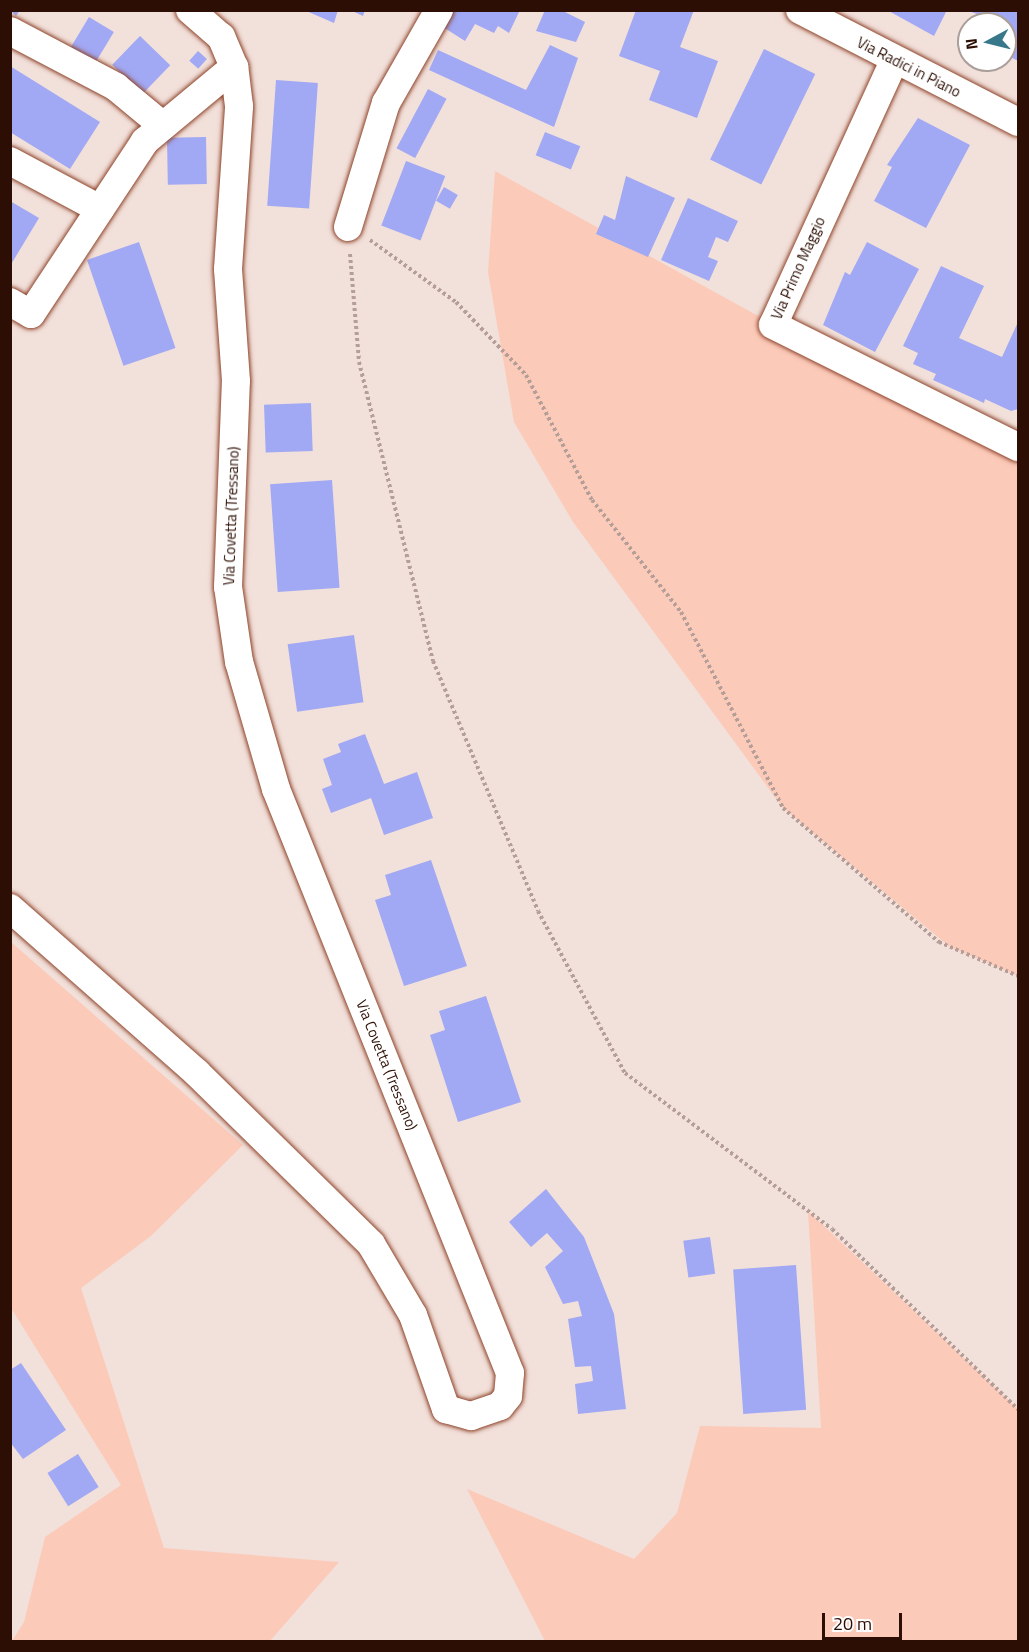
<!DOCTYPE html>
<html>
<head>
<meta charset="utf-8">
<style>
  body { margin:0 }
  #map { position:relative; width:1029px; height:1652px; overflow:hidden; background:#f2e0da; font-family:"Titillium Web",sans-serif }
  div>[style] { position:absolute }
  .green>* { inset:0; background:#fccab9 }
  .building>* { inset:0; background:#a1a8f4; transform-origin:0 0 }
  .path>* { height:4px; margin-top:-2px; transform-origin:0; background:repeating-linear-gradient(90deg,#b59e97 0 3px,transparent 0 6px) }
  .roads { filter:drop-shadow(0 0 2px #8e4329) drop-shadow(0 0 2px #8e4329) }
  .street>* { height:28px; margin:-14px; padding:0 14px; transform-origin:14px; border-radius:14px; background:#fff }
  span { translate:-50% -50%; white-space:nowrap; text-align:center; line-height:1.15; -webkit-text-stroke:5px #fff; paint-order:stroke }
  .street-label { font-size:15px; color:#2d0e04 }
  .frame { position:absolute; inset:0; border:12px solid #2d0e04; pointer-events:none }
  .north { position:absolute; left:957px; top:12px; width:60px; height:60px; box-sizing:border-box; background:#fff; border:2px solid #ab9f9b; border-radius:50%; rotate:263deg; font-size:16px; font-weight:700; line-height:24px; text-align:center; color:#2d0e04 }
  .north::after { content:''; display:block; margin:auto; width:21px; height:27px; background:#37788b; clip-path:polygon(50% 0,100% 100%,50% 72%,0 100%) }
  .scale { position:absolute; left:822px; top:1613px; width:80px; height:27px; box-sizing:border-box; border:3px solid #2d0e04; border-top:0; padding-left:8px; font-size:18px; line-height:21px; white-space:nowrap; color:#2d0e04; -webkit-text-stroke:4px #fff; paint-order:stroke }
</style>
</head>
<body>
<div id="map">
  <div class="green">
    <i style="clip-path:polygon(495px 171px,1018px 459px,1018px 976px,950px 947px,783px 808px,573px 522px,514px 422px,488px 272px)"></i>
    <i style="clip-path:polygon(11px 942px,243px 1145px,151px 1236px,81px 1288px,164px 1548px,339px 1562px,270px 1641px,12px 1641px,24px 1622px,45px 1537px,121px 1485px,11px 1308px)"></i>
    <i style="clip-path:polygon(808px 1211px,1018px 1409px,1018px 1641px,545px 1641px,467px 1489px,634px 1559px,677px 1513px,700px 1426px,821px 1428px)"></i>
  </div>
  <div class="building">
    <i style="clip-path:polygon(10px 10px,20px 10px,16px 16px)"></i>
    <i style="clip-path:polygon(304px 10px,338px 10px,334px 23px)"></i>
    <i style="clip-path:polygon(350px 10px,365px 10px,363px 16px)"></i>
    <i style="clip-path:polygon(453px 10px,520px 10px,509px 33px,498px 26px,494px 33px,475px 24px,465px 41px,443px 27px)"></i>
    <i style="clip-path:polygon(545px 10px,561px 10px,585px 22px,576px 42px,536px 31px)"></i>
    <i style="clip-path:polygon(636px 10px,694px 10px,680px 47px,718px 61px,697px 118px,649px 100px,660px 71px,619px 56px)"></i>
    <i style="clip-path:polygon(887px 10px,947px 10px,934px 36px)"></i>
    <i style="clip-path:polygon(966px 10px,1018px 10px,1018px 61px,1005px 54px,1011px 33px,1005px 24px)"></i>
    <i style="left:89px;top:17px;width:29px;height:36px;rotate:31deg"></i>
    <i style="left:140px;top:36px;width:42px;height:40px;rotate:44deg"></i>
    <i style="clip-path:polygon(550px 45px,578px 58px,554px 127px,429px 70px,438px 50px,526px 90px)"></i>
    <i style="left:764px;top:49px;width:57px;height:123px;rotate:26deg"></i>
    <i style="left:198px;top:51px;width:12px;height:13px;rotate:42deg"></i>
    <i style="clip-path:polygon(10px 66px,100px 122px,70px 169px,10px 132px)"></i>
    <i style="left:276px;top:80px;width:42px;height:126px;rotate:4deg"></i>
    <i style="left:428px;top:89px;width:21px;height:67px;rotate:28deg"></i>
    <i style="clip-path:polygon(918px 118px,970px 145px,926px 228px,874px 201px,892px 167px,887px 165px)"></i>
    <i style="left:545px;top:132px;width:38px;height:25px;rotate:22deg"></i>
    <i style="left:206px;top:137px;width:47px;height:39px;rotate:89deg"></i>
    <i style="left:406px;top:161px;width:42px;height:69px;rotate:21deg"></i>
    <i style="clip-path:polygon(626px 176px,675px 198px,648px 257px,596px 234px,604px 215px,615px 220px)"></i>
    <i style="left:444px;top:187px;width:16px;height:16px;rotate:30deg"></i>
    <i style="clip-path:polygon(688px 198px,738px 221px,728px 242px,716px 237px,708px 257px,718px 261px,709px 281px,661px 260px)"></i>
    <i style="clip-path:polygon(10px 201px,39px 218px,10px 266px)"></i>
    <i style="left:139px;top:242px;width:112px;height:55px;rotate:71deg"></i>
    <i style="clip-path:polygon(867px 242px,919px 269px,875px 352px,823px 325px,845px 272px,850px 275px)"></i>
    <i style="clip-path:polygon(941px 266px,984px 286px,959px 338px,1002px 357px,1018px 322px,1018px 409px,1011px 411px,985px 399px,984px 403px,933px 380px,936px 374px,913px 364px,918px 353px,903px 346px)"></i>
    <i style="left:311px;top:403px;width:48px;height:47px;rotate:88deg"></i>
    <i style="left:332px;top:480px;width:108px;height:62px;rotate:86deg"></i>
    <i style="left:354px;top:635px;width:68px;height:67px;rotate:82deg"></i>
    <i style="clip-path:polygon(365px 734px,384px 784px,417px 772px,433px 818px,384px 835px,371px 798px,331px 813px,322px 789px,332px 785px,323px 759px,341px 752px,338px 744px)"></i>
    <i style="clip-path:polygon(431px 860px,467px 966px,404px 986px,375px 900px,391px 895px,385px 875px)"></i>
    <i style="clip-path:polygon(486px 996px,521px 1102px,458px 1122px,430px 1035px,445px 1030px,439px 1011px)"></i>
    <i style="clip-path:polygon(546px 1189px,584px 1237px,614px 1314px,626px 1409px,578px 1414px,575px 1384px,593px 1381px,591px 1366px,575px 1367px,568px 1319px,582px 1316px,578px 1301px,563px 1304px,545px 1267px,563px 1251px,547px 1233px,531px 1247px,509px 1222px)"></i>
    <i style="left:710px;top:1237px;width:37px;height:27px;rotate:82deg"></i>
    <i style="left:796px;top:1265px;width:145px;height:63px;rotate:86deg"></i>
    <i style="clip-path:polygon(21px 1363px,66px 1430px,23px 1459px,10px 1442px,10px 1370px)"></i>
    <i style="left:78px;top:1454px;width:39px;height:36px;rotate:58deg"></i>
  </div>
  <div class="path">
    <i style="left:370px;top:240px;width:106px;rotate:35.8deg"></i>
    <i style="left:456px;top:302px;width:101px;rotate:46.2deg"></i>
    <i style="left:526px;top:375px;width:141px;rotate:62.2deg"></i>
    <i style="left:592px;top:500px;width:143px;rotate:51.5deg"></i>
    <i style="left:681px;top:612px;width:221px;rotate:62.5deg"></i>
    <i style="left:783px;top:808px;width:206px;rotate:40.7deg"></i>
    <i style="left:939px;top:942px;width:86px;rotate:23.3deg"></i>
    <i style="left:350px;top:254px;width:108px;rotate:85.2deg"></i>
    <i style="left:359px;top:362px;width:308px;rotate:76.1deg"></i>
    <i style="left:433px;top:661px;width:271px;rotate:67.2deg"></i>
    <i style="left:538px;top:911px;width:184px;rotate:61.8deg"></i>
    <i style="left:625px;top:1073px;width:259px;rotate:37deg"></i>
    <i style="left:832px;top:1229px;width:259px;rotate:44.1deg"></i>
  </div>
  <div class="roads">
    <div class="street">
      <i style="left:800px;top:10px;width:245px;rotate:27.2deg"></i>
      <i style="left:10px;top:31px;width:120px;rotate:27.8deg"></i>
      <i style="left:116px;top:87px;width:60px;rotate:39.6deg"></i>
      <i style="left:894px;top:61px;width:290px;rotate:114.6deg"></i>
      <i style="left:773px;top:325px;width:274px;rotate:26.5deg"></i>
      <i style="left:10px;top:161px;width:102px;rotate:28.1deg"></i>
      <i style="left:348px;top:227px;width:130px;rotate:-73deg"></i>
      <i style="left:386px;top:103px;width:107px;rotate:-60.3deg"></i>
      <i style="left:10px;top:302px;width:24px;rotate:30deg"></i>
      <i style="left:31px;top:314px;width:207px;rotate:-56.6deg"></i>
      <i style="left:145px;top:141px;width:116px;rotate:-39.7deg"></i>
      <i style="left:10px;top:908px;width:249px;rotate:41.4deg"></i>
      <i style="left:197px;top:1073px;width:244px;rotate:44.5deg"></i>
      <i style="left:371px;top:1244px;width:82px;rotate:59.4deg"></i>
      <i style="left:413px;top:1315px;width:100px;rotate:70.7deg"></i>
      <i style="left:446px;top:1409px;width:26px;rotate:16deg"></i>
      <i style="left:471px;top:1416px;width:31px;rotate:-19deg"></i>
      <i style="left:500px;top:1406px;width:13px;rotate:-51deg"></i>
      <i style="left:508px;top:1396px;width:23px;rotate:-85deg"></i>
      <i style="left:510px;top:1373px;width:629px;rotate:-111.84deg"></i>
      <i style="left:276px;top:789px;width:132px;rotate:-106.2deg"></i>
      <i style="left:239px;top:662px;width:76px;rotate:-98.3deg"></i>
      <i style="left:228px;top:587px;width:206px;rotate:-87.8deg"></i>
      <i style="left:236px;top:381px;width:112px;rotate:-94.1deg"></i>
      <i style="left:228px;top:269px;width:163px;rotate:-86.1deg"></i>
      <i style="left:239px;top:106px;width:39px;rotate:-97deg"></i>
      <i style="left:234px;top:67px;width:33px;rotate:-113deg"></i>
      <i style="left:221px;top:37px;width:41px;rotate:-138.9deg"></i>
    </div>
  </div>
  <div class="street-label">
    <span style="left:909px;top:67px;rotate:27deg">Via Radici in Piano</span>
    <span style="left:798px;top:268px;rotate:-66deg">Via Primo Maggio</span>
    <span style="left:231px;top:516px;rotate:-88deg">Via Covetta (Tressano)</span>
    <span style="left:387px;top:1065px;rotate:68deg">Via Covetta (Tressano)</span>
  </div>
  <div class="frame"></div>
  <div class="north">N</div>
  <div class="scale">20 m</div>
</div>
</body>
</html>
